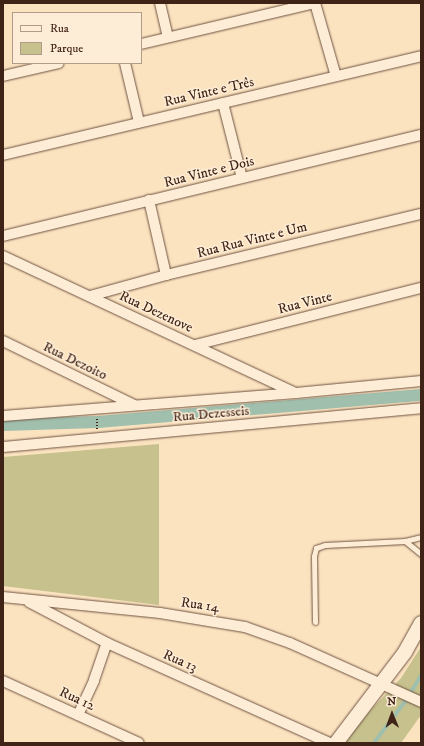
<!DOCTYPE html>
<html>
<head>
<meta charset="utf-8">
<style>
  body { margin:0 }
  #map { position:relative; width:424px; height:746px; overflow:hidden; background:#fce3c0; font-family:"IM FELL DW Pica",serif }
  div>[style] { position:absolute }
  .green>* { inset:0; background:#c6c18d }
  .stream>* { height:3.5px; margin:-1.75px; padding:0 1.75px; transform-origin:1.75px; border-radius:1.75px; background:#a0bfad }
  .canal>* { height:12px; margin:-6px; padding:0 6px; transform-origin:6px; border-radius:6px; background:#a0bfad }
  .path>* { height:2px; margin-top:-1px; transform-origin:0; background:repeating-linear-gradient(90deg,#402317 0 1px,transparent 0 3px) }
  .roads { filter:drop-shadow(0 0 1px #6f5341) drop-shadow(0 0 1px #6f5341) }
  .lane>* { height:5px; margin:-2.5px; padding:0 2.5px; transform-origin:2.5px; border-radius:2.5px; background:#fdedd6 }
  .street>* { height:10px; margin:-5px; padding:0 5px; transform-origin:5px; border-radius:5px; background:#fdedd6 }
  .secondary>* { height:14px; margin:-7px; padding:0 7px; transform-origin:7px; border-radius:7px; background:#fdedd6 }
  span { translate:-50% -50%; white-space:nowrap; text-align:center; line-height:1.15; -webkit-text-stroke:3px #fdedd6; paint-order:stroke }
  .street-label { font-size:14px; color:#402317 }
  .frame { position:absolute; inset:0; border:4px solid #402317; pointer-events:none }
  .legend { position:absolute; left:12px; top:12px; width:130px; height:52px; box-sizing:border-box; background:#fdedd6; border:1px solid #b19c8a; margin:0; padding:5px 7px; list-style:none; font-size:12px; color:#402317 }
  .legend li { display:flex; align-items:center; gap:8px; height:20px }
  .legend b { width:20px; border:1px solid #b19c8a }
  .north { position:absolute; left:372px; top:694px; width:40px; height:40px; -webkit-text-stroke:3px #fdedd6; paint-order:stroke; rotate:359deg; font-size:11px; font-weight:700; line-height:16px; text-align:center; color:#402317 }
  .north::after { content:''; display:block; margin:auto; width:14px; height:18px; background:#402317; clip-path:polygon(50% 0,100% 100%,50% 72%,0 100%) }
</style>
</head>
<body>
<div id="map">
  <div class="green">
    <i style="clip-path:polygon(159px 444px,159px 605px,3px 586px,3px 457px)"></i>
    <i style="clip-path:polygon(421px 647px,421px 715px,401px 743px,343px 743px,367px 714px,401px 678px)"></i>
  </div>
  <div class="stream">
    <i style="left:374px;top:743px;width:55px;rotate:-53.1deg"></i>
    <i style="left:407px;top:699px;width:27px;rotate:-59deg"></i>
  </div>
  <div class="canal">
    <i style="left:3px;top:425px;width:95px;rotate:-1.8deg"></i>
    <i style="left:98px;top:422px;width:324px;rotate:-4.8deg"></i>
  </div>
  <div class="path">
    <i style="left:97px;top:419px;width:10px;rotate:90deg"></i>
  </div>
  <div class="roads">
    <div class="lane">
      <i style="left:405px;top:541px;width:21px;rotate:39deg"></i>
      <i style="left:315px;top:622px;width:66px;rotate:-90.9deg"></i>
      <i style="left:314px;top:556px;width:8px;rotate:-76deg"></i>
      <i style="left:316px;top:548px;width:9px;rotate:-18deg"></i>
      <i style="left:325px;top:545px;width:80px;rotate:-2.9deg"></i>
      <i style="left:405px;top:541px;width:16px;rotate:-14deg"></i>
    </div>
    <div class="street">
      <i style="left:160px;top:3px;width:35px;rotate:77deg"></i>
      <i style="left:315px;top:3px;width:76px;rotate:74deg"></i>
      <i style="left:141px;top:44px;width:178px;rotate:-13.3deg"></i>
      <i style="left:125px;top:63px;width:61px;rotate:76.7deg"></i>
      <i style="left:3px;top:76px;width:57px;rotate:-13.1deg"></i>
      <i style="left:223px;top:103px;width:77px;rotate:75.8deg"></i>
      <i style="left:3px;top:155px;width:430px;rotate:-13.3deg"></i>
      <i style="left:149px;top:200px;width:77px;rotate:77.2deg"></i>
      <i style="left:3px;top:236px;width:430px;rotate:-13.6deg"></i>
      <i style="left:3px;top:256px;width:323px;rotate:25.1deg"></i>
      <i style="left:90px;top:296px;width:79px;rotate:-15.4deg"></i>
      <i style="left:166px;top:275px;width:262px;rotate:-13.5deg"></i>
      <i style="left:3px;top:341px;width:146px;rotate:26deg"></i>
      <i style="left:195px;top:345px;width:233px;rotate:-14.2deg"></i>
      <i style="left:3px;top:416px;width:294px;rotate:-4.5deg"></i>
      <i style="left:296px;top:393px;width:126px;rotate:-5.5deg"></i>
      <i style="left:3px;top:447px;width:420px;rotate:-5.3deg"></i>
      <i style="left:3px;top:597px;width:158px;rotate:5.8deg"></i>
      <i style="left:160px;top:613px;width:86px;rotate:9.4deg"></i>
      <i style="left:245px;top:627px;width:48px;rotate:19.6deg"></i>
      <i style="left:290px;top:643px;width:144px;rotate:24.2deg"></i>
      <i style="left:29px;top:602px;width:88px;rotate:27.7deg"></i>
      <i style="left:107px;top:643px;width:243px;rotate:24.2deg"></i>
      <i style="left:3px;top:681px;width:149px;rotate:24.5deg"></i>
      <i style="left:78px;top:715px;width:38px;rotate:-65deg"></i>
      <i style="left:94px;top:680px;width:39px;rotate:-71deg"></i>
    </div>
    <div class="secondary">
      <i style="left:336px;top:743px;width:114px;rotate:-52.8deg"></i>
      <i style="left:405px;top:652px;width:33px;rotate:-61deg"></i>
    </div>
  </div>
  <div class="street-label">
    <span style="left:209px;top:92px;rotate:-13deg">Rua Vinte e Três</span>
    <span style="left:209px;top:172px;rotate:-14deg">Rua Vinte e Dois</span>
    <span style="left:252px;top:240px;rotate:-14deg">Rua Rua Vinte e Um</span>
    <span style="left:305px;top:303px;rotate:-14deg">Rua Vinte</span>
    <span style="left:156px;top:312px;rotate:25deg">Rua Dezenove</span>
    <span style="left:75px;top:361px;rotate:26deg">Rua Dezoito</span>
    <span style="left:211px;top:414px;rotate:-5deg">Rua Dezesseis</span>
    <span style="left:200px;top:605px;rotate:8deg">Rua 14</span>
    <span style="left:180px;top:661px;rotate:24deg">Rua 13</span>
    <span style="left:77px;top:699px;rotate:25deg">Rua 12</span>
  </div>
  <div class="frame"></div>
  <ul class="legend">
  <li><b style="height:5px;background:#fdedd6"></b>Rua</li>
  <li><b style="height:11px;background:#c6c18d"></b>Parque</li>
  </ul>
  <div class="north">N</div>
</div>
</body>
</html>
